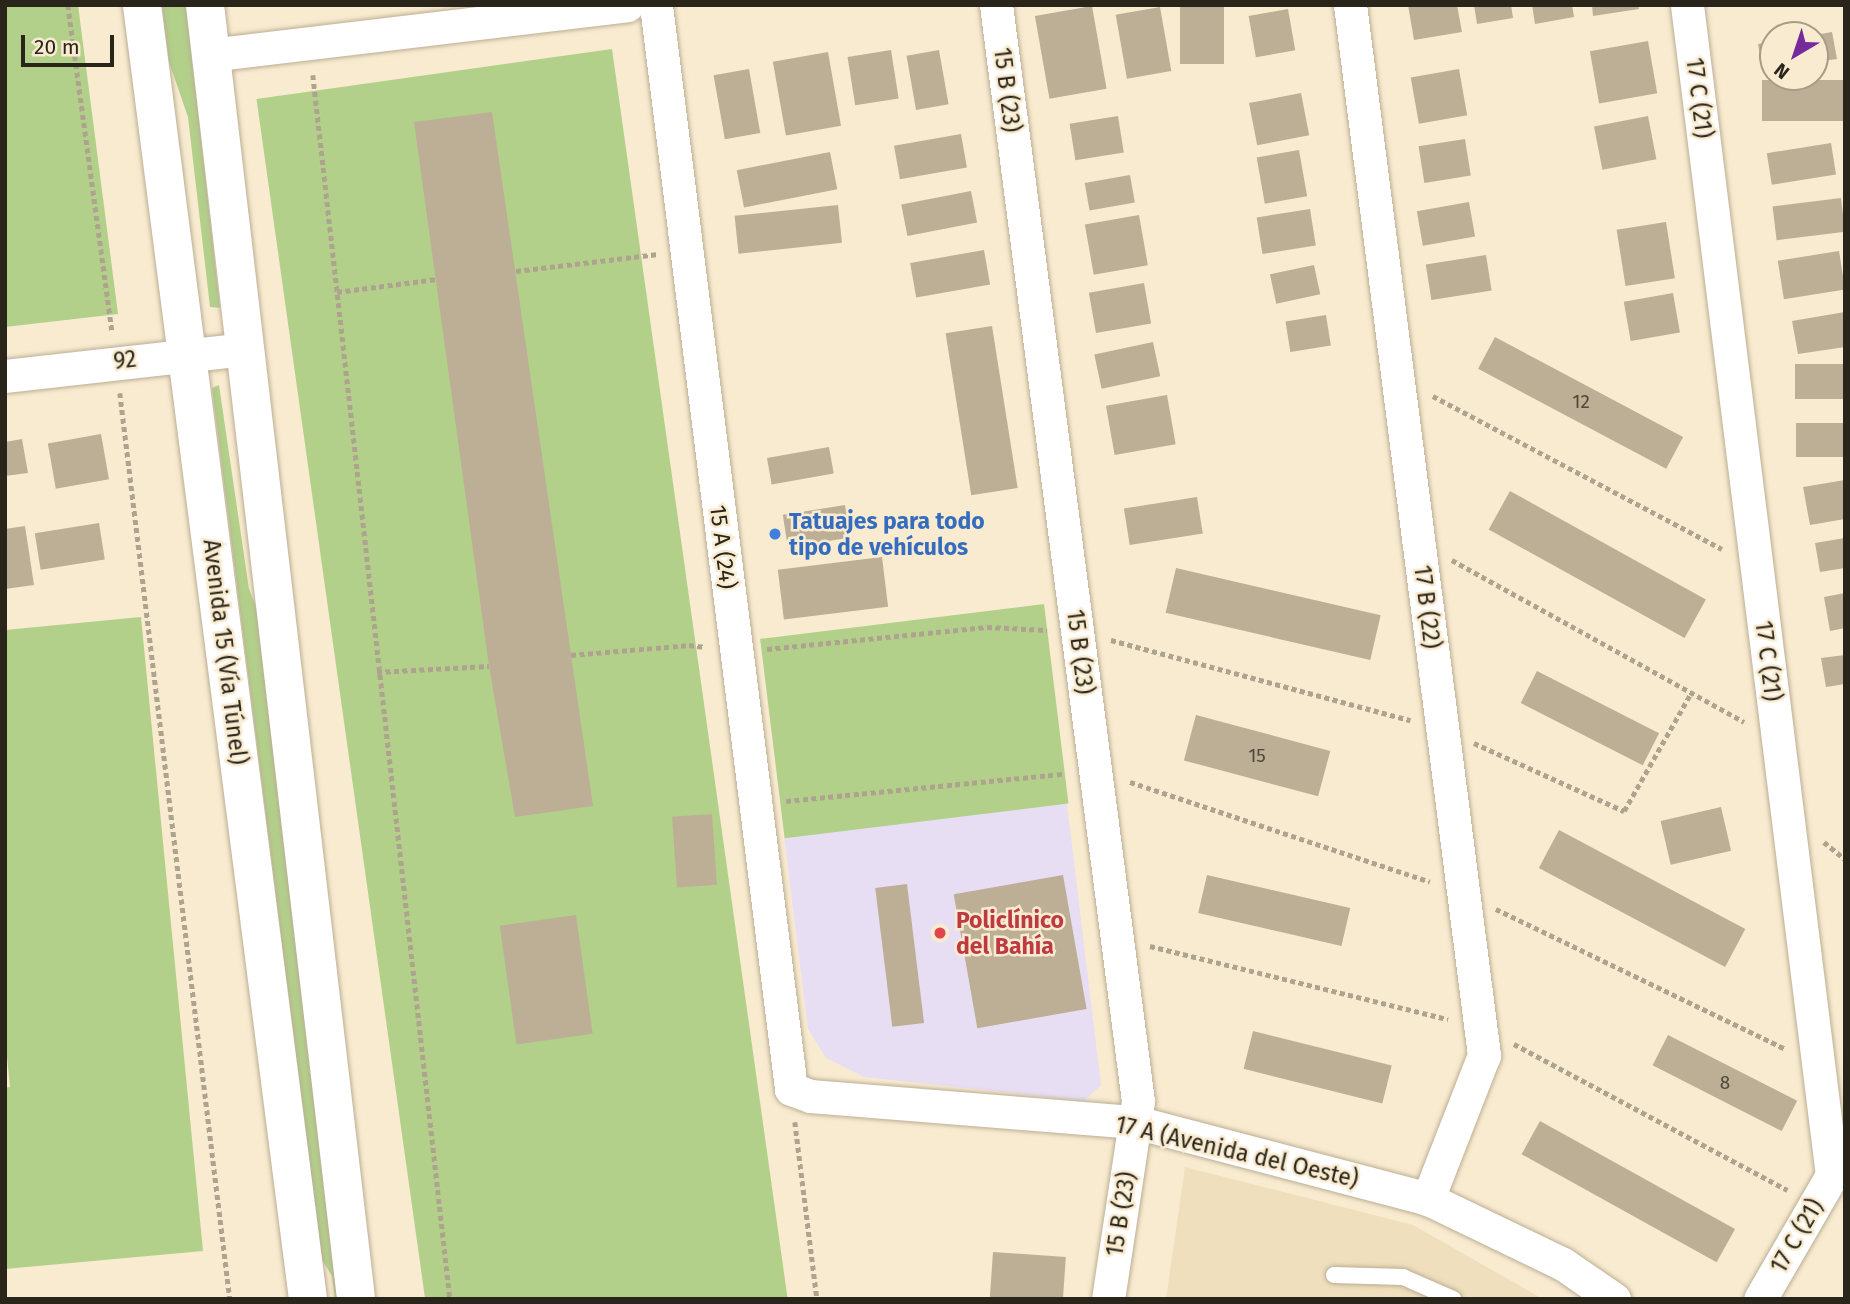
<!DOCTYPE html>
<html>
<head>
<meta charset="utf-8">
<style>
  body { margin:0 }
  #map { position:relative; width:1850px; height:1304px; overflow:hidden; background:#f9ebd0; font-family:"Fira Sans",sans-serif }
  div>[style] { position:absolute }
  .built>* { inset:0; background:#f0dfbd }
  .medical>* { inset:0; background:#e8def3 }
  .green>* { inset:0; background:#b2d08a; transform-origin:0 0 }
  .building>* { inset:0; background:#bcaf95; transform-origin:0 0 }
  .path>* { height:4.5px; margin-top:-2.25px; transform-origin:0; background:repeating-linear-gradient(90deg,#aea38e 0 5px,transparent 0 8.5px) }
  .roads { filter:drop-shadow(0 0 2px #bbae94) drop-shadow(0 0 2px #bbae94) }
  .lane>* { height:16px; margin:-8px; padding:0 8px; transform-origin:8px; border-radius:8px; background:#fff }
  .street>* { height:33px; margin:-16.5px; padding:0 16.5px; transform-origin:16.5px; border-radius:16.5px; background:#fff }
  .secondary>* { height:38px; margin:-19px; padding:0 19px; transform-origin:19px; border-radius:19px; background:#fff }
  .dots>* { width:19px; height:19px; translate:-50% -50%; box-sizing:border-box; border:4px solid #f9ebd0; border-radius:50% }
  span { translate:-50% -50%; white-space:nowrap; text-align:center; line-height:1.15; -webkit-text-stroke:5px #f9ebd0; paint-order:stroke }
  .number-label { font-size:19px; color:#4e483a }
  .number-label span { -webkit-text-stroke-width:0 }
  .street-label { font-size:23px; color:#2a251b }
  .shop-label { font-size:23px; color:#366cbe; font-weight:700 }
  .left { translate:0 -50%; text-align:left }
  .health-label { font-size:23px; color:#be3a42; font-weight:700 }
  .frame { position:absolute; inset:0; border:7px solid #2a251b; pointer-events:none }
  .north { position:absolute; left:1759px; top:21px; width:70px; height:70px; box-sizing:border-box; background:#f9ebd0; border:2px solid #a69c88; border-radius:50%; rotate:219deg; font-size:19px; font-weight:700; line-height:28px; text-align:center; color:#2a251b }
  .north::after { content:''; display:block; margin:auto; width:24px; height:32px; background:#762b9d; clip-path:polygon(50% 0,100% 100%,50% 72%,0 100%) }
  .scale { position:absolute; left:21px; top:35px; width:93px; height:32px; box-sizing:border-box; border:4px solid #2a251b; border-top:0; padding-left:9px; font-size:21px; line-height:24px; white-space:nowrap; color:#2a251b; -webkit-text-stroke:5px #f9ebd0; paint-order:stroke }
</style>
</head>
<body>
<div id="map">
  <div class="built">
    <i style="clip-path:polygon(1185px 1167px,1413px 1225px,1543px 1299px,1166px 1299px)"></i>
  </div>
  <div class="medical">
    <i style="clip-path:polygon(1067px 804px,1101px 1085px,1084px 1101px,864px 1077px,826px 1058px,808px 1029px,784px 836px)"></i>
  </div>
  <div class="green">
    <i style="clip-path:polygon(5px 5px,78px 5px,118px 314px,5px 327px)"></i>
    <i style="clip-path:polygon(162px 5px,186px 5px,220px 308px,210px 307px,188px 117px,169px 62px)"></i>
    <i style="left:612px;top:49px;width:1261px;height:359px;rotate:82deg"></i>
    <i style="clip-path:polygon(219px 385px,249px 589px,265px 629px,343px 1299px,335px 1299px,332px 1276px,322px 1260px,212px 388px)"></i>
    <i style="left:1044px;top:604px;width:201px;height:286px;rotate:83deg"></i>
    <i style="clip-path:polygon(141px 617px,203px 1251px,5px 1269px,5px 1088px,10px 1087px,5px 1036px,5px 630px)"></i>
  </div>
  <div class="building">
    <i style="left:1180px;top:5px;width:44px;height:59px"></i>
    <i style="clip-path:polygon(1408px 5px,1457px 5px,1462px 32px,1414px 40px)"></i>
    <i style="clip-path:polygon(1474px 5px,1511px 5px,1513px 18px,1477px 24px)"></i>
    <i style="clip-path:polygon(1532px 5px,1572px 5px,1574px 17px,1535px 24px)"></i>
    <i style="clip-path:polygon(1592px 5px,1638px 5px,1639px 9px,1593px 16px)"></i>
    <i style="left:1092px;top:6px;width:84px;height:58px;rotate:80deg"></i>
    <i style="left:1160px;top:7px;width:65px;height:45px;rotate:80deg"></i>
    <i style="left:1288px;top:9px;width:42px;height:40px;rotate:80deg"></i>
    <i style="clip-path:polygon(1832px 32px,1837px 59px,1815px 62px,1815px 35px)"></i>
    <i style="left:1648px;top:41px;width:53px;height:59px;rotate:80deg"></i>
    <i style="clip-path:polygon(1773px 42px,1773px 69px,1763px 71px,1758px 44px)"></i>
    <i style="left:891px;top:50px;width:49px;height:44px;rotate:81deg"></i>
    <i style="left:939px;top:50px;width:55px;height:33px;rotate:80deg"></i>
    <i style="left:828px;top:52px;width:75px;height:56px;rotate:80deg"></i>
    <i style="left:749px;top:69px;width:65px;height:36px;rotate:80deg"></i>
    <i style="left:1459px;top:69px;width:47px;height:49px;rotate:80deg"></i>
    <i style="left:1845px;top:80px;width:41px;height:83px;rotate:90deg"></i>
    <i style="left:1301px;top:93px;width:43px;height:53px;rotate:79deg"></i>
    <i style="clip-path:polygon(492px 112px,593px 806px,515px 817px,489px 666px,414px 122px)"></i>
    <i style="left:1118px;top:116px;width:37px;height:49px;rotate:81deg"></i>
    <i style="left:1648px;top:116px;width:44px;height:55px;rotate:79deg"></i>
    <i style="left:961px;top:134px;width:34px;height:68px;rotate:80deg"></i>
    <i style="left:1465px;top:139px;width:37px;height:47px;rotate:81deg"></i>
    <i style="left:1831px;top:143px;width:32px;height:65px;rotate:81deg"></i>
    <i style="left:1299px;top:150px;width:47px;height:43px;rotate:80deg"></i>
    <i style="left:830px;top:152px;width:38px;height:95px;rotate:79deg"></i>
    <i style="left:1130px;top:175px;width:28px;height:46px;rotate:80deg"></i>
    <i style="left:971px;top:191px;width:32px;height:71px;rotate:79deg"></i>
    <i style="left:1841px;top:198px;width:34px;height:69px;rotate:83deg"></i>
    <i style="left:1469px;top:202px;width:35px;height:53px;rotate:80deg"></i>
    <i style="left:838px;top:205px;width:38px;height:104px;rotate:84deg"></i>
    <i style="left:1310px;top:209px;width:37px;height:54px;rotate:81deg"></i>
    <i style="left:1139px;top:215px;width:51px;height:55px;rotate:80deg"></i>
    <i style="left:1666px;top:222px;width:57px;height:50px;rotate:81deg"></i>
    <i style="left:984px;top:250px;width:35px;height:75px;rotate:80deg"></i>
    <i style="left:1839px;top:251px;width:39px;height:62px;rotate:81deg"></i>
    <i style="left:1486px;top:255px;width:36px;height:61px;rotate:81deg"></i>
    <i style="left:1314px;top:265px;width:30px;height:45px;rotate:78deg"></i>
    <i style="left:1144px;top:283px;width:41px;height:56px;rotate:80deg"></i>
    <i style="left:1673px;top:293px;width:40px;height:50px;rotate:80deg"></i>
    <i style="clip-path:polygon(1845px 312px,1845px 347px,1798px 354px,1792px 321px)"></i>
    <i style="left:1326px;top:315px;width:31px;height:41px;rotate:81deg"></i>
    <i style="left:992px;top:326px;width:164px;height:47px;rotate:81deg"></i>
    <i style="left:1495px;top:337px;width:213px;height:36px;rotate:28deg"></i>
    <i style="left:1153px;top:342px;width:35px;height:60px;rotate:78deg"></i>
    <i style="left:1845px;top:364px;width:35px;height:50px;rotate:90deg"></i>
    <i style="left:1167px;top:395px;width:50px;height:62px;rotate:80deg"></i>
    <i style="left:1845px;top:423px;width:34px;height:49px;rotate:90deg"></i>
    <i style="left:101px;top:434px;width:46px;height:54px;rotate:80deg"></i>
    <i style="clip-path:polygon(22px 439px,28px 473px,5px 476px,5px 442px)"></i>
    <i style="left:829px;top:447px;width:27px;height:63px;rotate:80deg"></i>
    <i style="clip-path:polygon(1845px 480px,1845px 519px,1810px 525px,1803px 487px)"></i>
    <i style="left:1510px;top:491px;width:224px;height:44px;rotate:29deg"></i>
    <i style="left:1197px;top:497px;width:37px;height:74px;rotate:81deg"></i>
    <i style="left:845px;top:505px;width:33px;height:63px;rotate:81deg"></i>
    <i style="left:99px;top:523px;width:37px;height:65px;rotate:81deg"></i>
    <i style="clip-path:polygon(25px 526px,34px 585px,5px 589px,5px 529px)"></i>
    <i style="clip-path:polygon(1845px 538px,1845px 568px,1820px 572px,1815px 543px)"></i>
    <i style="left:882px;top:557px;width:50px;height:105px;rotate:83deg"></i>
    <i style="left:1176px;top:568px;width:210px;height:46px;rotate:13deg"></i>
    <i style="clip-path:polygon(1845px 593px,1845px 628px,1830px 631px,1824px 597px)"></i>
    <i style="clip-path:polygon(1845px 655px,1845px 684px,1826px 687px,1821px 658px)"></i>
    <i style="left:1537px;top:671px;width:137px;height:36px;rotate:27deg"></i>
    <i style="left:1196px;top:715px;width:139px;height:47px;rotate:15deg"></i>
    <i style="left:1721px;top:807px;width:45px;height:62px;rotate:77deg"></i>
    <i style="left:712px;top:814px;width:71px;height:40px;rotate:86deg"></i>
    <i style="left:1559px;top:830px;width:211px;height:43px;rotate:28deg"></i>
    <i style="left:1063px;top:875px;width:136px;height:111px;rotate:80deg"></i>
    <i style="left:1207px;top:875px;width:147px;height:39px;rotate:13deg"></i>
    <i style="left:907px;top:884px;width:140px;height:32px;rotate:83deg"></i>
    <i style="left:576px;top:915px;width:120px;height:77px;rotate:82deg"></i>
    <i style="left:1253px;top:1031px;width:143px;height:39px;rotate:14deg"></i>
    <i style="left:1668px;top:1035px;width:145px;height:34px;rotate:27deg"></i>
    <i style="left:1540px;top:1121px;width:223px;height:38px;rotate:29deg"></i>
    <i style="left:993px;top:1252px;width:73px;height:47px;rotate:4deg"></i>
  </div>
  <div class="path">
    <i style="left:68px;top:5px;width:330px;rotate:82.3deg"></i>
    <i style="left:313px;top:75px;width:1232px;rotate:83.61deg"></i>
    <i style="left:516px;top:271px;width:143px;rotate:-6.8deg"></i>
    <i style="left:337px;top:292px;width:101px;rotate:-7.4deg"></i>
    <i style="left:120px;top:393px;width:913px;rotate:83.08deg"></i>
    <i style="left:1433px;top:396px;width:327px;rotate:27.9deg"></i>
    <i style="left:1452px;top:560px;width:334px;rotate:29deg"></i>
    <i style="left:1111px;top:640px;width:310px;rotate:15deg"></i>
    <i style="left:767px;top:649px;width:221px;rotate:-5.7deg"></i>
    <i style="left:987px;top:627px;width:60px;rotate:2.9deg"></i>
    <i style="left:571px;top:655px;width:118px;rotate:-4.8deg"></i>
    <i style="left:689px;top:645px;width:17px;rotate:7deg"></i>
    <i style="left:377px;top:672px;width:112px;rotate:-3.1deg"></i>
    <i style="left:1474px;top:743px;width:165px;rotate:24.4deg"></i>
    <i style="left:1624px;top:811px;width:136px;rotate:-60.4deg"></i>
    <i style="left:1130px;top:782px;width:316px;rotate:18.4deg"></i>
    <i style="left:786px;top:801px;width:278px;rotate:-5.6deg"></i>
    <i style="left:1824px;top:842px;width:27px;rotate:39deg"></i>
    <i style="left:1496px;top:909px;width:321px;rotate:25.8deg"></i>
    <i style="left:1150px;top:946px;width:307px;rotate:13.8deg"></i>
    <i style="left:1514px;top:1044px;width:310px;rotate:28.1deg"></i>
    <i style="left:795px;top:1122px;width:178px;rotate:82.9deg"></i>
  </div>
  <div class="roads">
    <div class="lane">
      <i style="left:1334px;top:1275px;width:69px;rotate:1.7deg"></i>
      <i style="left:1403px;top:1277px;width:55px;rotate:23.7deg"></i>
    </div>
    <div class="street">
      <i style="left:656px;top:5px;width:1092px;rotate:82.9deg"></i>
      <i style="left:791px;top:1089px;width:20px;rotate:20deg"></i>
      <i style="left:810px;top:1096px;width:326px;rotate:4.6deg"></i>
      <i style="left:1135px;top:1122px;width:303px;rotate:14.7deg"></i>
      <i style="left:1428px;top:1199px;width:150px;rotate:25.7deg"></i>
      <i style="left:1563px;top:1264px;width:62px;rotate:34.5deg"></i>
      <i style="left:996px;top:5px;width:1105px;rotate:82.62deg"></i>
      <i style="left:1138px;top:1101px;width:200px;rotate:98.6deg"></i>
      <i style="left:1350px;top:5px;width:1059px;rotate:82.73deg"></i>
      <i style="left:1484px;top:1055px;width:155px;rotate:111.3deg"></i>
      <i style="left:1687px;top:5px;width:1179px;rotate:82.94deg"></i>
      <i style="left:1832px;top:1175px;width:143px;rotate:120.1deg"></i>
      <i style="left:210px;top:55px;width:420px;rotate:-6.8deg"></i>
      <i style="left:5px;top:376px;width:242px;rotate:-6.4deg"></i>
    </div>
    <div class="secondary">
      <i style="left:142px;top:5px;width:1305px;rotate:82.69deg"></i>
      <i style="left:205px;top:5px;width:1303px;rotate:83.34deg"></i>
    </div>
  </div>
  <div class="dots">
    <i style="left:775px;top:534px;background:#3f7fe0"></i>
    <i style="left:940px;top:933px;background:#e0444e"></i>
  </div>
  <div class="number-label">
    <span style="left:1581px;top:402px">12</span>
    <span style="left:1257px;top:756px">15</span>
    <span style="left:1725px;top:1083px">8</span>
  </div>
  <div class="street-label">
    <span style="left:1007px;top:90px;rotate:83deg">15 B (23)</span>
    <span style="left:1699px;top:98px;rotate:83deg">17 C (21)</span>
    <span style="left:125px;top:360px;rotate:-7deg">92</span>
    <span style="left:723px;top:547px;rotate:83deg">15 A (24)</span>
    <span style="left:1427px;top:607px;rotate:83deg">17 B (22)</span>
    <span style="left:225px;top:652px;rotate:83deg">Avenida 15 (Vía Túnel)</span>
    <span style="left:1080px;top:652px;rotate:83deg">15 B (23)</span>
    <span style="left:1768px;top:661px;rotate:83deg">17 C (21)</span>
    <span style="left:1237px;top:1152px;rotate:13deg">17 A (Avenida del Oeste)</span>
    <span style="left:1121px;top:1214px;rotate:-81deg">15 B (23)</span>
    <span style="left:1797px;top:1236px;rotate:-60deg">17 C (21)</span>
  </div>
  <div class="shop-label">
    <span class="left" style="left:789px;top:534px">Tatuajes para todo<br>tipo de vehículos</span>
  </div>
  <div class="health-label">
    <span class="left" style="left:956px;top:933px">Policlínico<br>del Bahía</span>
  </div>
  <div class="frame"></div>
  <div class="north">N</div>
  <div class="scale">20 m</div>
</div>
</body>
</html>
